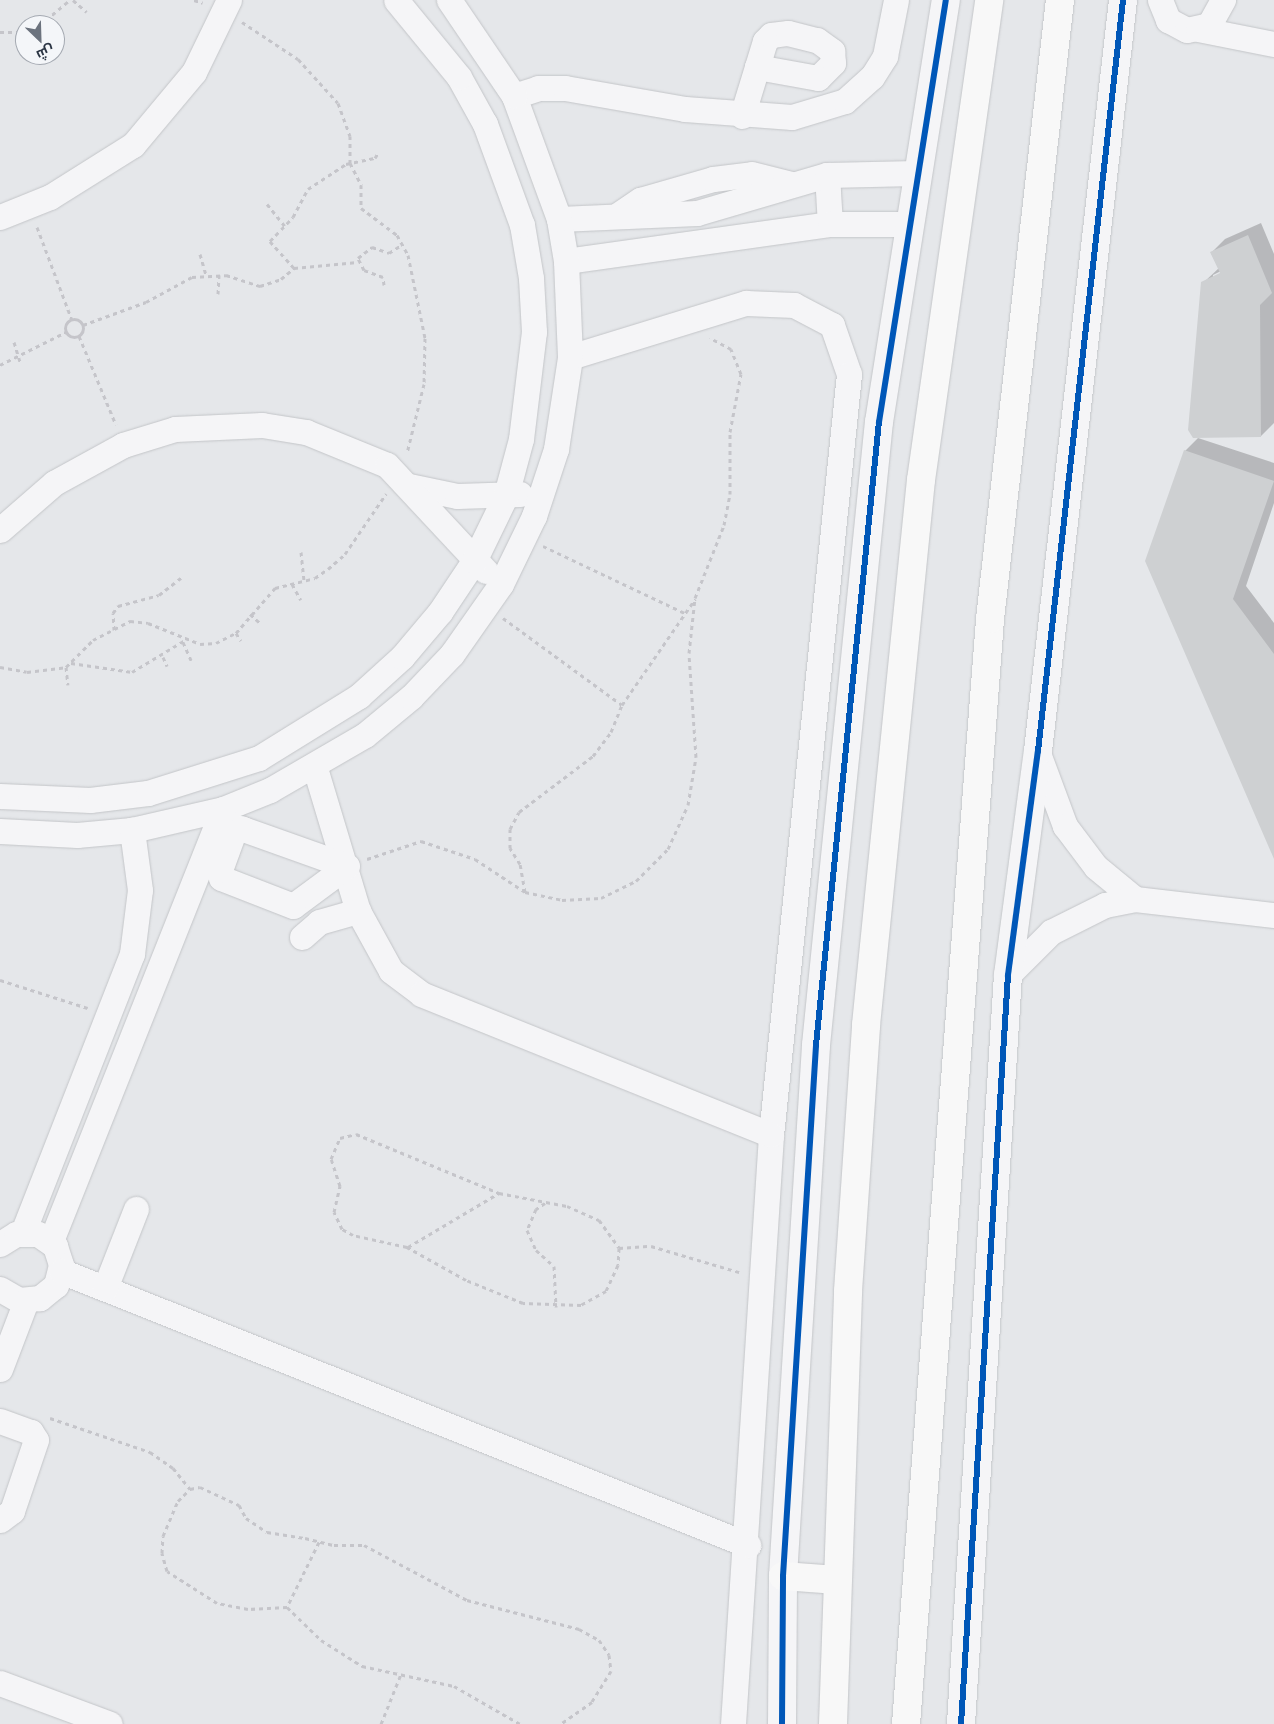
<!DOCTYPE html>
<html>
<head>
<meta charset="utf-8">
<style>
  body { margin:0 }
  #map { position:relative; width:1274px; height:1724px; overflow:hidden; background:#e5e7ea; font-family:"Roboto Condensed",Cairo,sans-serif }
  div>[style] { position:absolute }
  .shadow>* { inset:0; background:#0003 }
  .building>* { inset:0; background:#ced0d2 }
  .path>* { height:3px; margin-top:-1.5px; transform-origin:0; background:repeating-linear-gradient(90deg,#c5c5ca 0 4px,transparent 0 8px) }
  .path>.ring { margin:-1.5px; padding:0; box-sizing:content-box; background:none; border:3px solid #c5c5ca; border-radius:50% }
  .roads { filter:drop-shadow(0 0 1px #c3c5c8) drop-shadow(0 0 1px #c3c5c8) }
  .minor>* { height:25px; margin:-12.5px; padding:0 12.5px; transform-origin:12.5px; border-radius:12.5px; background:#f5f5f7 }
  .tertiary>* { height:28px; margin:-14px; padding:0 14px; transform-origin:14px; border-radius:14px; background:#f5f5f7 }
  .secondary>* { height:28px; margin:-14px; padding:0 14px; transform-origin:14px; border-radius:14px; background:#f8f8f8 }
  .cycleway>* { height:6px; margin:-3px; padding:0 3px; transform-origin:3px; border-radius:3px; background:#0057b8 }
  span { translate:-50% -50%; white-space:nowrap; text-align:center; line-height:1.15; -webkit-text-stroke:4px #f4f6f9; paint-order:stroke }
  .north { position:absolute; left:15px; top:15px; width:50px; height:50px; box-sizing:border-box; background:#f4f6f9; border:1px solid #a4a9b1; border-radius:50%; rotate:156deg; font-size:14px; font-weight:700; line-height:20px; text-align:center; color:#2b3544 }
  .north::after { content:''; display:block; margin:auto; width:18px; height:22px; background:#6c737e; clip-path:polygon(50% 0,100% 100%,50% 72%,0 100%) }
</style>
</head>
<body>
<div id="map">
  <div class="shadow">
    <i style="clip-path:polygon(evenodd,1261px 223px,1274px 254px,1274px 423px,1261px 436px,1203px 283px,1219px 268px,1211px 253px,1225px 239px,1261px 223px,1225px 269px,1226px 271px,1213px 278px,1213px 275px,1225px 269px)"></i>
    <i style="clip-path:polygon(1198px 438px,1274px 463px,1274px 503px,1246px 586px,1274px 623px,1274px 844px,1185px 451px)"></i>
  </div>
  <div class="building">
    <i style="clip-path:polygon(1248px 235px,1272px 293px,1260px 305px,1261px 437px,1193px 438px,1188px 430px,1201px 282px,1220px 273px,1210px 252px)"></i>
    <i style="clip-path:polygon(1184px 450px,1274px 481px,1233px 599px,1274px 654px,1274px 859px,1145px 561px)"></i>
  </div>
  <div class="path">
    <i style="left:73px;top:0;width:18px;rotate:41deg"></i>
    <i style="left:194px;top:0;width:9px;rotate:18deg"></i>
    <i style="left:242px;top:22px;width:67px;rotate:33.5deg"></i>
    <i style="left:298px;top:59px;width:59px;rotate:47.7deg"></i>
    <i style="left:338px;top:103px;width:35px;rotate:70deg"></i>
    <i style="left:350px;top:136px;width:27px;rotate:90deg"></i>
    <i style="left:350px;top:163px;width:25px;rotate:63deg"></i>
    <i style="left:361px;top:185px;width:23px;rotate:90deg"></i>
    <i style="left:361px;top:208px;width:45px;rotate:36.9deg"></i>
    <i style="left:397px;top:235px;width:23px;rotate:61deg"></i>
    <i style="left:408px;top:255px;width:85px;rotate:78.4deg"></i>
    <i style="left:425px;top:338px;width:46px;rotate:91.2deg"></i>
    <i style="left:424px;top:384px;width:71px;rotate:103.8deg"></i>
    <i style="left:40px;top:25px;width:39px;rotate:-40deg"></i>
    <i style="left:0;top:32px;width:25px"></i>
    <i style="left:37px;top:55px;width:4px;rotate:45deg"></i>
    <i style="left:267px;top:204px;width:28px;rotate:51deg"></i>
    <i style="left:37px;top:227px;width:99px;rotate:69.4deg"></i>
    <i style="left:200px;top:254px;width:22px;rotate:74deg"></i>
    <i style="left:294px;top:268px;width:64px;rotate:-5.4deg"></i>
    <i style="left:384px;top:285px;width:8px;rotate:-97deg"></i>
    <i style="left:383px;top:277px;width:20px;rotate:-160deg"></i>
    <i style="left:364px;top:270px;width:13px;rotate:-117deg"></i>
    <i style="left:358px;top:258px;width:18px;rotate:-38deg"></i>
    <i style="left:372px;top:247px;width:18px;rotate:19deg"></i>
    <i style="left:389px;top:253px;width:17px;rotate:-33deg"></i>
    <i style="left:218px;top:294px;width:19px;rotate:-87deg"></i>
    <i class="ring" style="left:65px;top:319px;width:15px;height:15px"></i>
    <i style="left:83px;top:325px;width:67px;rotate:-20.1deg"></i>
    <i style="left:146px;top:302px;width:52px;rotate:-28.5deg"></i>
    <i style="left:192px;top:277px;width:34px;rotate:-3deg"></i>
    <i style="left:226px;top:275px;width:36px;rotate:18deg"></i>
    <i style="left:260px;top:286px;width:22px;rotate:-18deg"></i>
    <i style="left:281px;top:279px;width:17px;rotate:-40deg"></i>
    <i style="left:294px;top:268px;width:36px;rotate:-132deg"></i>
    <i style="left:270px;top:241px;width:33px;rotate:-46deg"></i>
    <i style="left:293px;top:217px;width:32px;rotate:-62deg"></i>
    <i style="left:308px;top:189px;width:45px;rotate:-33.3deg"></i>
    <i style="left:346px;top:164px;width:30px;rotate:-12deg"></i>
    <i style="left:375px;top:158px;width:6px;rotate:-59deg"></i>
    <i style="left:79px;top:336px;width:96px;rotate:67.4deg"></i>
    <i style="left:14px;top:342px;width:21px;rotate:73deg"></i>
    <i style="left:0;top:365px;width:74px;rotate:-26.6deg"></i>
    <i style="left:543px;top:546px;width:157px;rotate:25.3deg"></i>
    <i style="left:301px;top:552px;width:30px;rotate:84deg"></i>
    <i style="left:292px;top:584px;width:18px;rotate:61deg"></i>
    <i style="left:250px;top:614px;width:15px;rotate:42deg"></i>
    <i style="left:503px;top:618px;width:147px;rotate:36.2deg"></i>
    <i style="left:114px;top:630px;width:17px;rotate:-93deg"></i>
    <i style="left:113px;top:613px;width:9px;rotate:-54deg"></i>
    <i style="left:118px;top:606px;width:42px;rotate:-15deg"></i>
    <i style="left:159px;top:595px;width:28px;rotate:-38deg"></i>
    <i style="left:236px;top:633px;width:9px;rotate:58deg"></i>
    <i style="left:183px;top:642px;width:20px;rotate:66deg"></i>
    <i style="left:163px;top:657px;width:10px;rotate:66deg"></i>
    <i style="left:71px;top:663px;width:62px;rotate:8.4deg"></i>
    <i style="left:132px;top:672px;width:62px;rotate:-31.1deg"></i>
    <i style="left:0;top:667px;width:27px;rotate:10deg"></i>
    <i style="left:27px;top:672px;width:39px;rotate:-7deg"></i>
    <i style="left:66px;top:667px;width:38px;rotate:-45deg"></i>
    <i style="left:93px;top:640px;width:42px;rotate:-27.2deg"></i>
    <i style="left:130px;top:621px;width:18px;rotate:6deg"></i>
    <i style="left:148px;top:623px;width:56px;rotate:22deg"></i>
    <i style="left:200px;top:644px;width:16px;rotate:-4deg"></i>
    <i style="left:216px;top:643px;width:22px;rotate:-27deg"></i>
    <i style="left:236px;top:633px;width:60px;rotate:-49.1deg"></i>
    <i style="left:275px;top:588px;width:41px;rotate:-14deg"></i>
    <i style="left:315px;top:578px;width:16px;rotate:-35deg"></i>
    <i style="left:328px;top:569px;width:23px;rotate:-41deg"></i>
    <i style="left:345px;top:554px;width:73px;rotate:-55.7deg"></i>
    <i style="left:66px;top:667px;width:18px;rotate:84deg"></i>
    <i style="left:367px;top:859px;width:57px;rotate:-18.4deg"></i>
    <i style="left:421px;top:841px;width:57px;rotate:18.4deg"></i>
    <i style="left:475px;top:859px;width:60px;rotate:33.4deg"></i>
    <i style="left:525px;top:892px;width:38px;rotate:12deg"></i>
    <i style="left:562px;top:900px;width:39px;rotate:-3deg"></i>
    <i style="left:601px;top:898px;width:39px;rotate:-26deg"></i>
    <i style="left:636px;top:881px;width:45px;rotate:-45deg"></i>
    <i style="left:668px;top:849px;width:48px;rotate:-65.6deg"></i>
    <i style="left:688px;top:805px;width:49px;rotate:-80.5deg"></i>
    <i style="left:696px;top:757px;width:104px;rotate:-93.9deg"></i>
    <i style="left:689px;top:653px;width:55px;rotate:-83.8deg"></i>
    <i style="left:695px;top:598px;width:79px;rotate:-68.3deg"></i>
    <i style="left:724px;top:525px;width:32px;rotate:-79deg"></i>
    <i style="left:730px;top:494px;width:62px;rotate:-90deg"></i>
    <i style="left:730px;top:432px;width:59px;rotate:-79.3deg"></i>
    <i style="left:741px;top:374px;width:27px;rotate:-112deg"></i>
    <i style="left:731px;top:349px;width:24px;rotate:-152deg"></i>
    <i style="left:525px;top:892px;width:28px;rotate:-100deg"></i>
    <i style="left:520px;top:864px;width:19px;rotate:-122deg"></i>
    <i style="left:510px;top:848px;width:19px;rotate:-90deg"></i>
    <i style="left:510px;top:829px;width:19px;rotate:-62deg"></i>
    <i style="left:519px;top:812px;width:93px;rotate:-37.1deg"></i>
    <i style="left:593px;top:756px;width:30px;rotate:-53deg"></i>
    <i style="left:611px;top:732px;width:29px;rotate:-68deg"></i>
    <i style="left:622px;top:705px;width:129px;rotate:-55.4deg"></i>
    <i style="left:0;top:980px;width:92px;rotate:17.7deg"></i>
    <i style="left:356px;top:1134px;width:155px;rotate:22.4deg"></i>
    <i style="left:499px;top:1193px;width:69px;rotate:10.8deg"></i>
    <i style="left:567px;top:1206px;width:35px;rotate:24deg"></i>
    <i style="left:599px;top:1220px;width:34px;rotate:54deg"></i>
    <i style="left:619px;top:1248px;width:17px;rotate:93deg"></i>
    <i style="left:618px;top:1265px;width:29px;rotate:115deg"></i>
    <i style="left:606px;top:1291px;width:29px;rotate:151deg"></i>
    <i style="left:581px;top:1305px;width:58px;rotate:-178deg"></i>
    <i style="left:523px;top:1303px;width:61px;rotate:-158deg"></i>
    <i style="left:466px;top:1280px;width:68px;rotate:-150.8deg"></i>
    <i style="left:407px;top:1247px;width:55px;rotate:-167.5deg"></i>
    <i style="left:353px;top:1235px;width:13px;rotate:-151deg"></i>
    <i style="left:342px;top:1229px;width:19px;rotate:-115deg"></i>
    <i style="left:334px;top:1212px;width:27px;rotate:-77deg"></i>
    <i style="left:340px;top:1186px;width:28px;rotate:-108deg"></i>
    <i style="left:331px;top:1159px;width:23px;rotate:-67deg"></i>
    <i style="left:340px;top:1138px;width:16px;rotate:-14deg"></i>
    <i style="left:545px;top:1203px;width:11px;rotate:146deg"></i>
    <i style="left:536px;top:1209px;width:23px;rotate:113deg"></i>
    <i style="left:527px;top:1230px;width:22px;rotate:66deg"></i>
    <i style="left:536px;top:1250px;width:24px;rotate:42deg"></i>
    <i style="left:554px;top:1266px;width:41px;rotate:87.2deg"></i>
    <i style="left:408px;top:1247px;width:106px;rotate:-30.7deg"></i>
    <i style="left:619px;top:1248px;width:32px;rotate:-4deg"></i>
    <i style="left:651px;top:1246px;width:92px;rotate:16.5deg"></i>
    <i style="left:50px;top:1418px;width:106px;rotate:18.8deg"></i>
    <i style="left:150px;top:1452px;width:28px;rotate:35deg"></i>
    <i style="left:173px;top:1468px;width:27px;rotate:51deg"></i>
    <i style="left:319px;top:1542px;width:72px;rotate:116.2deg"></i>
    <i style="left:287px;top:1607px;width:39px;rotate:177deg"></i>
    <i style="left:248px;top:1609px;width:32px;rotate:-169deg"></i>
    <i style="left:217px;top:1603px;width:59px;rotate:-147.4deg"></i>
    <i style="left:167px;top:1571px;width:19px;rotate:-106deg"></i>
    <i style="left:162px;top:1553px;width:17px;rotate:-87deg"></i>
    <i style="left:163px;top:1536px;width:38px;rotate:-67deg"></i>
    <i style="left:178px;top:1501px;width:17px;rotate:-45deg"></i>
    <i style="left:190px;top:1489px;width:10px;rotate:-11deg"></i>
    <i style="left:200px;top:1487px;width:43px;rotate:24.8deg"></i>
    <i style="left:239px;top:1505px;width:15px;rotate:62deg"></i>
    <i style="left:246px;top:1518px;width:25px;rotate:34deg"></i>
    <i style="left:267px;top:1532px;width:38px;rotate:9deg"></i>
    <i style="left:305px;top:1538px;width:30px;rotate:14deg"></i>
    <i style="left:334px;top:1545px;width:30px"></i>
    <i style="left:364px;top:1545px;width:117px;rotate:28.1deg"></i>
    <i style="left:467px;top:1600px;width:116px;rotate:14.5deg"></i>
    <i style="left:579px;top:1629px;width:23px;rotate:29deg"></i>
    <i style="left:599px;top:1640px;width:18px;rotate:56deg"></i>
    <i style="left:609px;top:1655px;width:16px;rotate:83deg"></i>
    <i style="left:611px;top:1671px;width:36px;rotate:122deg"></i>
    <i style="left:592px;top:1702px;width:38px;rotate:145deg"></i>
    <i style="left:287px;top:1607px;width:47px;rotate:44.1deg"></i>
    <i style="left:321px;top:1640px;width:49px;rotate:32.4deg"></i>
    <i style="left:362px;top:1666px;width:94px;rotate:12.3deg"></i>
    <i style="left:454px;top:1686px;width:76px;rotate:29.9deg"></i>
    <i style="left:381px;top:1724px;width:54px;rotate:-68.2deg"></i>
  </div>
  <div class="roads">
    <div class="minor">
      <i style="left:1160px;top:0;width:22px;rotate:68deg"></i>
      <i style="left:1168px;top:20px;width:21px;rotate:28deg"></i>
      <i style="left:1187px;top:30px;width:23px;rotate:-13deg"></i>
      <i style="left:1209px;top:25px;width:29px;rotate:-61deg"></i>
      <i style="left:1198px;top:29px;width:77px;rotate:11.2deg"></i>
      <i style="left:514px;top:96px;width:25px;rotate:-18deg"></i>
      <i style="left:538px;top:88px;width:27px"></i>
      <i style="left:565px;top:88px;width:122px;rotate:9.9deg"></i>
      <i style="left:685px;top:109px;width:107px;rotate:4.3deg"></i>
      <i style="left:792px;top:117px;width:55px;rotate:-16.8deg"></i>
      <i style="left:845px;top:101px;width:36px;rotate:-42deg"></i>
      <i style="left:872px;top:77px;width:25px;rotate:-58deg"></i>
      <i style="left:885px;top:56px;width:57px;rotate:-78.9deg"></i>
      <i style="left:742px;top:116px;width:51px;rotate:-73deg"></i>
      <i style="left:757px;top:67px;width:27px;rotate:-73deg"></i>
      <i style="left:765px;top:41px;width:8px;rotate:-45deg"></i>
      <i style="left:771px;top:35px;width:17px;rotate:-7deg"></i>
      <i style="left:788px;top:33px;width:30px;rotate:14deg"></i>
      <i style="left:817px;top:40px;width:19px;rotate:36deg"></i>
      <i style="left:832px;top:51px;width:12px;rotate:85deg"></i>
      <i style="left:833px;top:63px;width:21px;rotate:135deg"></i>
      <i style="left:818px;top:78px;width:62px;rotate:-169.8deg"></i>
      <i style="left:827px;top:175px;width:49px;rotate:86.5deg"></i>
      <i style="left:616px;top:216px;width:29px;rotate:-34deg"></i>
      <i style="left:640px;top:200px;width:76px;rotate:-16deg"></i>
      <i style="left:713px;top:179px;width:39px;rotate:-7deg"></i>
      <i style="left:752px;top:174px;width:40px;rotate:14.4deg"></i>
      <i style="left:0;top:217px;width:54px;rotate:-21.8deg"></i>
      <i style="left:50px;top:197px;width:98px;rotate:-32.1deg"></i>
      <i style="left:133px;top:145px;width:95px;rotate:-50.1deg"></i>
      <i style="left:194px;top:72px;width:80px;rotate:-64.1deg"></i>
      <i style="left:559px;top:219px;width:138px;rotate:-2.5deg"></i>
      <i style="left:697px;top:213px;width:135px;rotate:-16.3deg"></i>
      <i style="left:827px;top:175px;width:89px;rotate:-1.3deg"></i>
      <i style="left:566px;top:261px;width:267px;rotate:-8deg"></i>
      <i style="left:830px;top:224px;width:78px"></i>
      <i style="left:570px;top:357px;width:184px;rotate:-17.1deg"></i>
      <i style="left:746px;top:303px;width:48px;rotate:2.4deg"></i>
      <i style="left:794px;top:305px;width:43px;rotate:27.8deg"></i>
      <i style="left:832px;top:325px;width:52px;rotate:70.9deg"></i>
      <i style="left:849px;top:374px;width:765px;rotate:95.85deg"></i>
      <i style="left:771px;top:1135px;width:590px;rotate:93.69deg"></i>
      <i style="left:409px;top:486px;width:49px;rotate:11.8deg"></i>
      <i style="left:457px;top:496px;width:63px;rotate:-1.8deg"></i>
      <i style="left:0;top:530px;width:72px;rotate:-41deg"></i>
      <i style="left:54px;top:483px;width:79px;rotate:-28.8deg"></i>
      <i style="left:123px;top:445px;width:54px;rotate:-17.1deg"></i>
      <i style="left:175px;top:429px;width:87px;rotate:-2.6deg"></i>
      <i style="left:262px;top:425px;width:45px;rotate:9deg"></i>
      <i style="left:306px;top:432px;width:87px;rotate:22.2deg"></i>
      <i style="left:387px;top:465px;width:145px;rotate:47deg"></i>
      <i style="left:1038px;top:753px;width:78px;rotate:69.7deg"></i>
      <i style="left:1065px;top:826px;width:51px;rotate:52.9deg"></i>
      <i style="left:1096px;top:867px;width:50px;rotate:39.4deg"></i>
      <i style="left:315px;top:768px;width:149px;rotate:73.3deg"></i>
      <i style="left:358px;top:911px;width:68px;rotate:61.2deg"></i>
      <i style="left:391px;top:971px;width:38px;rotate:37deg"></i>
      <i style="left:421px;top:994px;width:377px;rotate:21.9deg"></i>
      <i style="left:0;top:796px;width:90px;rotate:2.5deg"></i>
      <i style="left:90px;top:800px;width:58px;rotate:-6.9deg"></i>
      <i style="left:148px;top:793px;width:116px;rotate:-17.5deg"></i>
      <i style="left:259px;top:758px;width:118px;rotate:-31.8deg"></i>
      <i style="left:359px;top:696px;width:58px;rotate:-42.2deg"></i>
      <i style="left:402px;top:657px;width:59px;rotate:-49.8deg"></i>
      <i style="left:440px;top:612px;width:61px;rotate:-56.3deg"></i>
      <i style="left:474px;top:561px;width:73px;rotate:-64.1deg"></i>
      <i style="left:506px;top:495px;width:58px;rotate:-75deg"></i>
      <i style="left:521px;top:439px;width:108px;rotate:-83.1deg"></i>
      <i style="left:534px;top:332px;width:54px;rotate:-93.2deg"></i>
      <i style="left:531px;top:278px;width:54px;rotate:-99.6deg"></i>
      <i style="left:522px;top:225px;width:108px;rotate:-110.1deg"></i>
      <i style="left:485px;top:124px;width:54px;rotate:-119deg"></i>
      <i style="left:459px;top:77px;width:99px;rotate:-129.3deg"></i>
      <i style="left:240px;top:828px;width:3px;rotate:18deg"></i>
      <i style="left:243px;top:829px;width:110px;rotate:19.6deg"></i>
      <i style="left:347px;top:866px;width:67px;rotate:143.5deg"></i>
      <i style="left:293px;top:906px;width:77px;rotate:-158.7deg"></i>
      <i style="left:221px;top:878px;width:8px;rotate:-97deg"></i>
      <i style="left:220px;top:870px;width:38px;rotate:-70deg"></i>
      <i style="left:233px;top:834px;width:9px;rotate:-41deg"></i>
      <i style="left:0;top:831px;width:77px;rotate:3deg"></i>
      <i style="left:77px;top:835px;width:55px;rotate:-5.2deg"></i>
      <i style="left:132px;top:830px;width:93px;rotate:-13deg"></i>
      <i style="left:223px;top:809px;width:51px;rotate:-22deg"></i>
      <i style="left:270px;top:790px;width:110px;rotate:-30.1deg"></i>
      <i style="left:365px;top:735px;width:60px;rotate:-39.6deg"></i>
      <i style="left:411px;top:697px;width:59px;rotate:-46.4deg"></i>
      <i style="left:452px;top:654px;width:85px;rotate:-55deg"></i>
      <i style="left:501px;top:584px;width:76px;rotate:-64.1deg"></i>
      <i style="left:534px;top:516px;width:71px;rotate:-71.8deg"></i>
      <i style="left:556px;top:449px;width:93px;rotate:-81.3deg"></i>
      <i style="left:570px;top:357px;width:96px;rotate:-92.4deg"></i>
      <i style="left:566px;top:261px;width:43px;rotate:-99.5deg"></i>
      <i style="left:559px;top:219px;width:131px;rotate:-110.1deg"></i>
      <i style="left:514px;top:96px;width:116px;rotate:-124.1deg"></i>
      <i style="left:302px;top:937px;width:23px;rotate:-41deg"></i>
      <i style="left:319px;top:922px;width:41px;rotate:-15.8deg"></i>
      <i style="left:1008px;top:975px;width:61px;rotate:-45deg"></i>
      <i style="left:1051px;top:932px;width:60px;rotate:-26.6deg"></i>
      <i style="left:1105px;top:905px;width:31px;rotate:-11deg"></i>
      <i style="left:1135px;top:899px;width:140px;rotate:6.6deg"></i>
      <i style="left:23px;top:1232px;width:299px;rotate:-68.6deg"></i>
      <i style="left:132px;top:954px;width:64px;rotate:-82.9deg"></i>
      <i style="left:140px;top:890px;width:61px;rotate:-97.6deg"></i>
      <i style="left:51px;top:1241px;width:465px;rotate:-68.3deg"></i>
      <i style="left:0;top:1244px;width:19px;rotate:-32deg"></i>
      <i style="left:16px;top:1234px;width:22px"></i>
      <i style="left:38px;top:1234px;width:21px;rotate:35deg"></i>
      <i style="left:55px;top:1246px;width:20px;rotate:72deg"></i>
      <i style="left:61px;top:1265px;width:21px;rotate:104deg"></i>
      <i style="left:56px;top:1285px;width:21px;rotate:141deg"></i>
      <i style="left:40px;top:1298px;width:21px;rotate:175deg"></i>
      <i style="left:19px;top:1300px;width:22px;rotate:-150deg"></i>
      <i style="left:61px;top:1271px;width:740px;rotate:21.74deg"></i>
      <i style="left:105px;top:1288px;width:85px;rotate:-68.6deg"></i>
      <i style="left:0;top:1369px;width:73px;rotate:-69.1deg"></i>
      <i style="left:0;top:1421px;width:33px;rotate:20deg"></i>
      <i style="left:31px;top:1432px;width:9px;rotate:58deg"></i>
      <i style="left:36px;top:1440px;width:75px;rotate:108.7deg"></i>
      <i style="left:12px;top:1511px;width:15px;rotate:143deg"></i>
      <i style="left:0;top:1683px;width:117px;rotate:20.4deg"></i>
    </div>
    <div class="tertiary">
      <i style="left:782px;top:1724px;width:148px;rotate:-89.6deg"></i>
      <i style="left:783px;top:1576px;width:532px;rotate:-86.44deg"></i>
      <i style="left:816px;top:1045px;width:626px;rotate:-84.23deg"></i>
      <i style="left:879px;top:422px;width:427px;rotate:-81deg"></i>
      <i style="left:961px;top:1724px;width:750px;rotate:-86.41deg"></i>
      <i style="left:1008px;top:975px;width:226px;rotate:-82.4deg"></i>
      <i style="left:1038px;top:751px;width:756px;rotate:-83.54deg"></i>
    </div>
    <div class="secondary">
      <i style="left:783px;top:1576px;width:54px;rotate:4.2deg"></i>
      <i style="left:833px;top:1724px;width:433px;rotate:-88deg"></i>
      <i style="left:848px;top:1291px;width:267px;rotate:-86.1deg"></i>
      <i style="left:866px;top:1025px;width:548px;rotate:-84.24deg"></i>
      <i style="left:921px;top:480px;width:485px;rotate:-81.9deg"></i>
      <i style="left:906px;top:1724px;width:1108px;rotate:-85.65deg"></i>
      <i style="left:990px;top:619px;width:623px;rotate:-83.55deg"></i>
    </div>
  </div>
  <div class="cycleway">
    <i style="left:782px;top:1724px;width:148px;rotate:-89.6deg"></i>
    <i style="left:783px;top:1576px;width:532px;rotate:-86.44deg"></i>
    <i style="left:816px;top:1045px;width:626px;rotate:-84.23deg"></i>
    <i style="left:879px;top:422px;width:427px;rotate:-81deg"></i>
    <i style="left:961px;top:1724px;width:750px;rotate:-86.41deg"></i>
    <i style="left:1008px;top:975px;width:226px;rotate:-82.4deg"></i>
    <i style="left:1038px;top:751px;width:756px;rotate:-83.54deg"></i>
  </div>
  <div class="north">ش</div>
</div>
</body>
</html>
